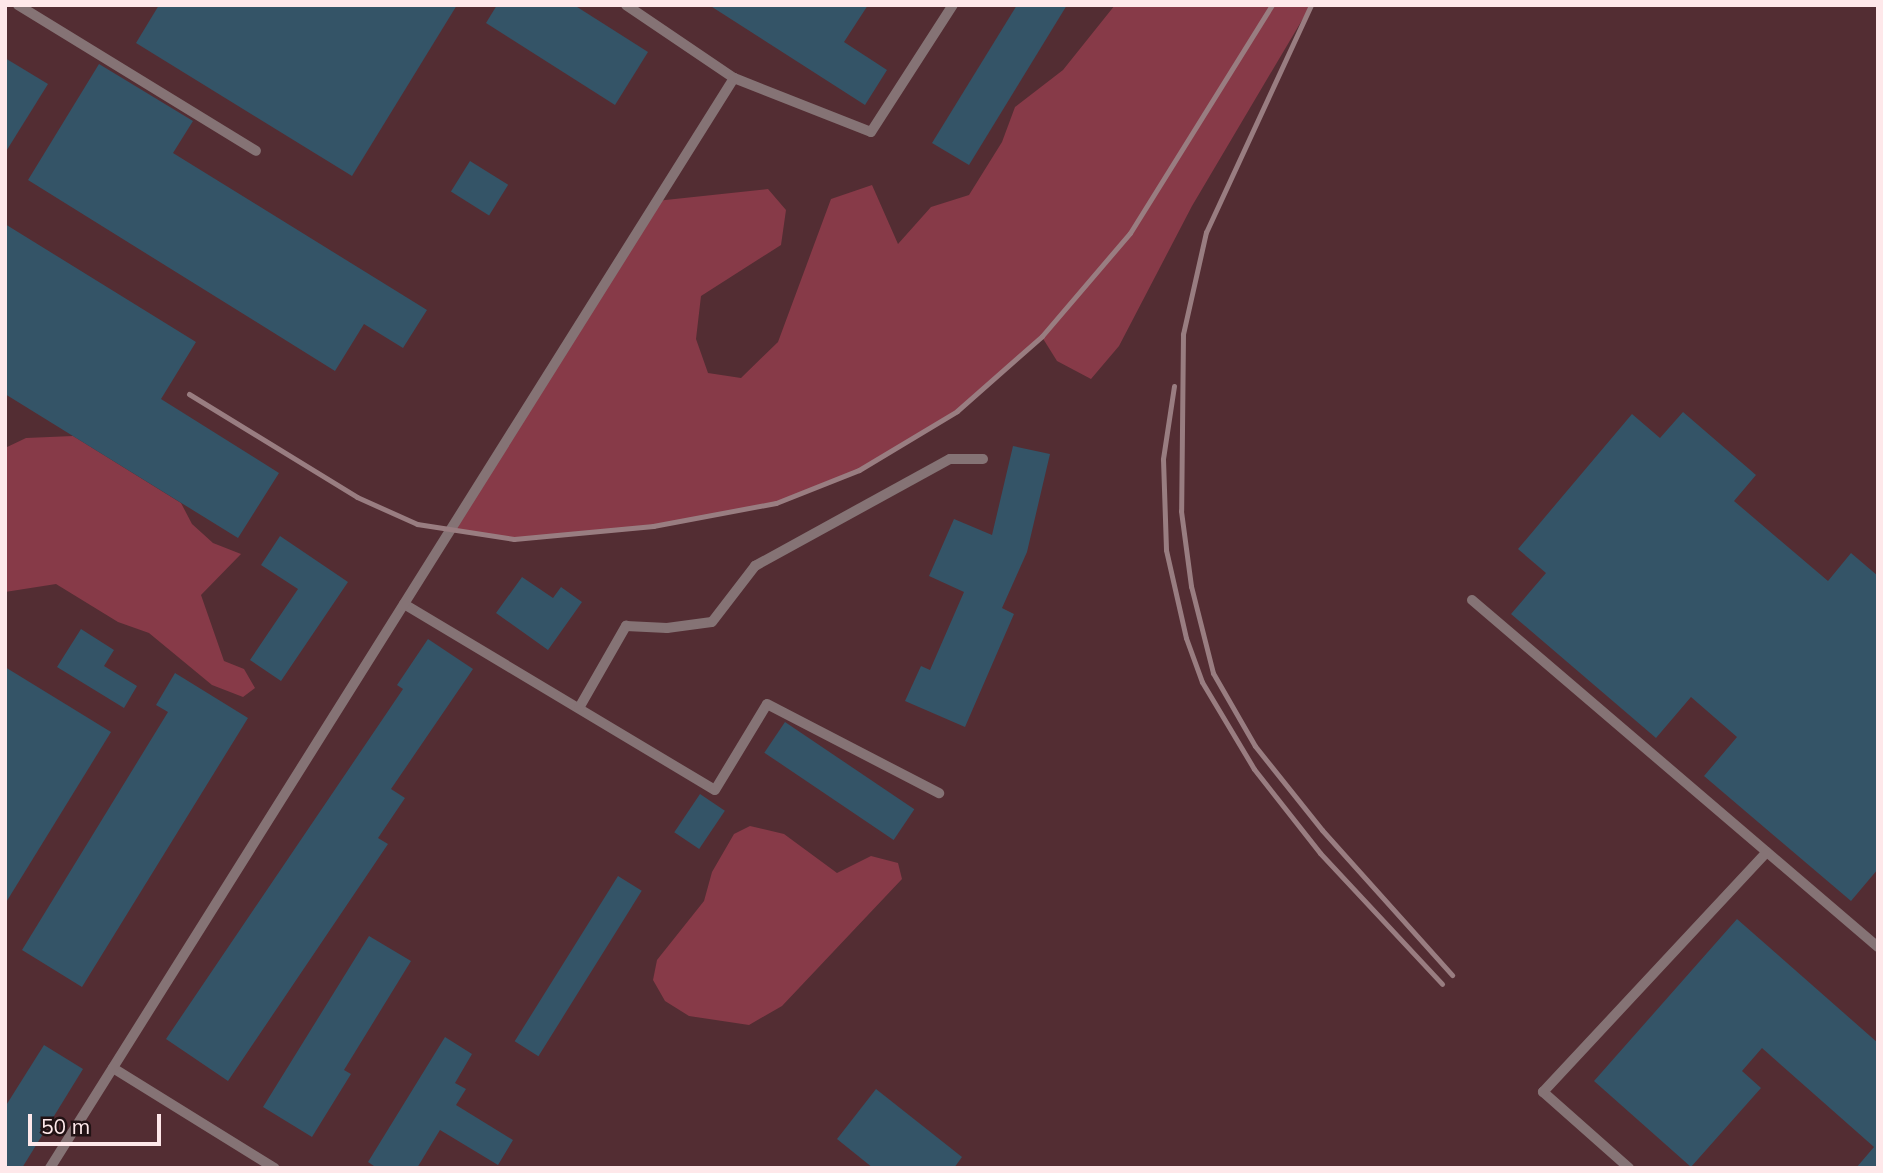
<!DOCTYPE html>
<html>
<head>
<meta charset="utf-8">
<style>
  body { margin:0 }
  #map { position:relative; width:1883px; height:1173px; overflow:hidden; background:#442429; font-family:Mulish,sans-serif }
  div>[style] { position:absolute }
  .built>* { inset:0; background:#532d33; transform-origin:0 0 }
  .forest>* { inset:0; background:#873a48 }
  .building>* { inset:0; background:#345467; transform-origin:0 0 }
  .service>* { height:10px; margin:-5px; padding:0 5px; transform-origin:5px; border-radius:5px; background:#857375 }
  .rail>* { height:5px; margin:-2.5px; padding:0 2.5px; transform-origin:2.5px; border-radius:2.5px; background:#997d81 }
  span { translate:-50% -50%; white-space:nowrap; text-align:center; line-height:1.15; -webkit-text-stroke:7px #211214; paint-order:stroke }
  .frame { position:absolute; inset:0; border:7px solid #fee8ea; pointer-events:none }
  .scale { position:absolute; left:28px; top:1114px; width:133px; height:32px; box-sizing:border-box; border:4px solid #fee8ea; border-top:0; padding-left:9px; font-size:21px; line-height:24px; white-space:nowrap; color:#fee8ea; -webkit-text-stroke:5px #211214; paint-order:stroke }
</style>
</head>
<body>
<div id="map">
  <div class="built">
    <i style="left:5px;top:5px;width:1873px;height:1163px"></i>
  </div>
  <div class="forest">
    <i style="clip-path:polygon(1115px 5px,1311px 5px,1192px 206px,1119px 346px,1091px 379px,1057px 361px,1042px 337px,957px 411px,859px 470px,776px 503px,652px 526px,514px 539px,451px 529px,656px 201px,768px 189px,786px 210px,781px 245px,701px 296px,696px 339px,708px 373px,741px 378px,778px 342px,831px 199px,872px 185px,898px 244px,931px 207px,969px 195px,1002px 142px,1015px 107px,1063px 70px)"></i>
    <i style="clip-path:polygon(73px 436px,181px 503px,192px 524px,213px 543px,241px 554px,201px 595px,224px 661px,244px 669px,255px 688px,243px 697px,212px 685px,149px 633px,118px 622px,56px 584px,5px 592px,5px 448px,26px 438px)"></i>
    <i style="clip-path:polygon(750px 826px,784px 834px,837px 873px,871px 856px,898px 863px,902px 879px,782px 1006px,749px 1025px,689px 1016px,665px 1001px,653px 980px,657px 960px,704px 901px,712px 872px,734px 834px)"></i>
  </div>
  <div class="building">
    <i style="clip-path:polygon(159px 5px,457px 5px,352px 176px,136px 43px)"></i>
    <i style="clip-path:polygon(497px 5px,574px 5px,648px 52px,615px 105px,486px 23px)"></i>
    <i style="clip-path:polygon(709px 5px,868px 5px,844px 42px,887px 70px,865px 105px)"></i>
    <i style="clip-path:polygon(1017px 5px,1067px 5px,969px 165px,932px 143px)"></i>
    <i style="clip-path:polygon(5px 58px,48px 84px,5px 153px)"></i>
    <i style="clip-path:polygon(99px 64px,193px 121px,173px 153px,427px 310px,403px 348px,364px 324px,335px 371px,28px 180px)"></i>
    <i style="left:470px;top:161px;width:45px;height:36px;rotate:32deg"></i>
    <i style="clip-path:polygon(5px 224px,196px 342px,161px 399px,279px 473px,238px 538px,5px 394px)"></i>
    <i style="clip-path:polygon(1683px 412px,1756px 475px,1734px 501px,1828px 581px,1851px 553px,1878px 576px,1878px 869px,1851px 901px,1704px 776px,1737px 737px,1691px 697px,1656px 738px,1511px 614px,1546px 573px,1518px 549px,1632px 414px,1660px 438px)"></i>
    <i style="clip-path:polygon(1013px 446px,1050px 454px,1027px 552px,1002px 608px,1014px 614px,965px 727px,905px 701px,921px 666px,930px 670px,964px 592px,929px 576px,954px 519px,992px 535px)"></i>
    <i style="clip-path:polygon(280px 536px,348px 582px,281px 681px,250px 660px,298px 589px,261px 565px)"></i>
    <i style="clip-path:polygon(522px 577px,553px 598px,561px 587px,582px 602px,548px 650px,496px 613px)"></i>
    <i style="clip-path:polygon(81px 629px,114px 650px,104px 666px,137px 686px,124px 708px,57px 667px)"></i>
    <i style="clip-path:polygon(428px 639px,473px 669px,391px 789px,405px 798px,378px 838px,388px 844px,228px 1081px,166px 1039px,403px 689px,397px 685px)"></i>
    <i style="clip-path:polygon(5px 667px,111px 732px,5px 904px)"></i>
    <i style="clip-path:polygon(175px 673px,248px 718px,82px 987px,22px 950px,168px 712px,156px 705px)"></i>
    <i style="left:785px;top:722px;width:156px;height:37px;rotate:34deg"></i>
    <i style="left:700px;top:794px;width:30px;height:46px;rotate:34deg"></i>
    <i style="left:618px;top:876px;width:28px;height:195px;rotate:32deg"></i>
    <i style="clip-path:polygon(1737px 919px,1878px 1043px,1878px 1168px,1856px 1168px,1874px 1147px,1762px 1048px,1742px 1071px,1761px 1088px,1691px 1167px,1594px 1081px)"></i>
    <i style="clip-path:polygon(369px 936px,411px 961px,344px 1070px,351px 1074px,312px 1137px,263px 1107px)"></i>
    <i style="clip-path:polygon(445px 1037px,472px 1054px,455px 1083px,466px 1089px,456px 1105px,513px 1140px,498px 1165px,440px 1130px,417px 1168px,377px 1168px,368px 1162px)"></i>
    <i style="clip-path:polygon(44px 1045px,83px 1069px,22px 1168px,5px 1168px,5px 1107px)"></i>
    <i style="clip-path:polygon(876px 1089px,962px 1157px,954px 1168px,873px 1168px,837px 1139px)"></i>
  </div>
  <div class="service">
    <i style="left:18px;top:5px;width:279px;rotate:31.5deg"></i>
    <i style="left:626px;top:5px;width:130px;rotate:34.1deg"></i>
    <i style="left:1472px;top:600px;width:534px;rotate:40.52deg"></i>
    <i style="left:404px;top:604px;width:362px;rotate:30.9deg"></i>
    <i style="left:715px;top:790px;width:100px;rotate:-58.8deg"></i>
    <i style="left:767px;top:704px;width:194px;rotate:27.4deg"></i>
    <i style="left:579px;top:708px;width:95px;rotate:-60.2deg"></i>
    <i style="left:626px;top:626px;width:41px;rotate:2.8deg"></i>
    <i style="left:667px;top:628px;width:45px;rotate:-7.6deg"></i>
    <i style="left:712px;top:622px;width:71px;rotate:-52.5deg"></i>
    <i style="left:755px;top:566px;width:222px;rotate:-28.8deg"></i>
    <i style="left:950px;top:459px;width:33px"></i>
    <i style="left:113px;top:1068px;width:190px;rotate:31.8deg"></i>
    <i style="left:50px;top:1168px;width:1287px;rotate:-57.89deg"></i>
    <i style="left:734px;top:78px;width:147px;rotate:21.5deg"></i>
    <i style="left:871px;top:132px;width:151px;rotate:-57.2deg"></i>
    <i style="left:1629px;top:1168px;width:115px;rotate:-138.5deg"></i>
    <i style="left:1543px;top:1092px;width:328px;rotate:-47deg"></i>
  </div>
  <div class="rail">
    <i style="left:1311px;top:5px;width:250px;rotate:114.8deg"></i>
    <i style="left:1206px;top:232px;width:105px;rotate:102.7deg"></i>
    <i style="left:1183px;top:334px;width:177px;rotate:90.6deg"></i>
    <i style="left:1181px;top:511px;width:76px;rotate:82.4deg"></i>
    <i style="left:1191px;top:586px;width:90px;rotate:75.8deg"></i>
    <i style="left:1213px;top:673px;width:84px;rotate:60.1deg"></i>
    <i style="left:1255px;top:746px;width:107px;rotate:51.4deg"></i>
    <i style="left:1322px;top:830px;width:195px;rotate:48.1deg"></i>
    <i style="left:1174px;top:386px;width:74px;rotate:98.6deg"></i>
    <i style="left:1163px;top:459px;width:91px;rotate:88.1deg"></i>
    <i style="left:1166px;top:550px;width:90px;rotate:77.2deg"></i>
    <i style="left:1186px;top:638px;width:47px;rotate:70deg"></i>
    <i style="left:1202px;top:682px;width:101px;rotate:59.1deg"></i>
    <i style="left:1254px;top:769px;width:107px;rotate:51.8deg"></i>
    <i style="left:1320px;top:853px;width:179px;rotate:47deg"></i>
    <i style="left:189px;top:394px;width:197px;rotate:31.5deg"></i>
    <i style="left:357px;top:497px;width:66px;rotate:24.2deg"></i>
    <i style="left:417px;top:524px;width:98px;rotate:8.8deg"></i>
    <i style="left:514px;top:539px;width:140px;rotate:-5.3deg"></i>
    <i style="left:653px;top:526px;width:125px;rotate:-10.6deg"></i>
    <i style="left:776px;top:503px;width:89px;rotate:-21.7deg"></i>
    <i style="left:859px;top:470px;width:114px;rotate:-31deg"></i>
    <i style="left:957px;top:411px;width:113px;rotate:-41.4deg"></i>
    <i style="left:1042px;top:336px;width:135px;rotate:-49.5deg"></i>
    <i style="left:1130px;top:233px;width:269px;rotate:-58.1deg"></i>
  </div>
  <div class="frame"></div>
  <div class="scale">50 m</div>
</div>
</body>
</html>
